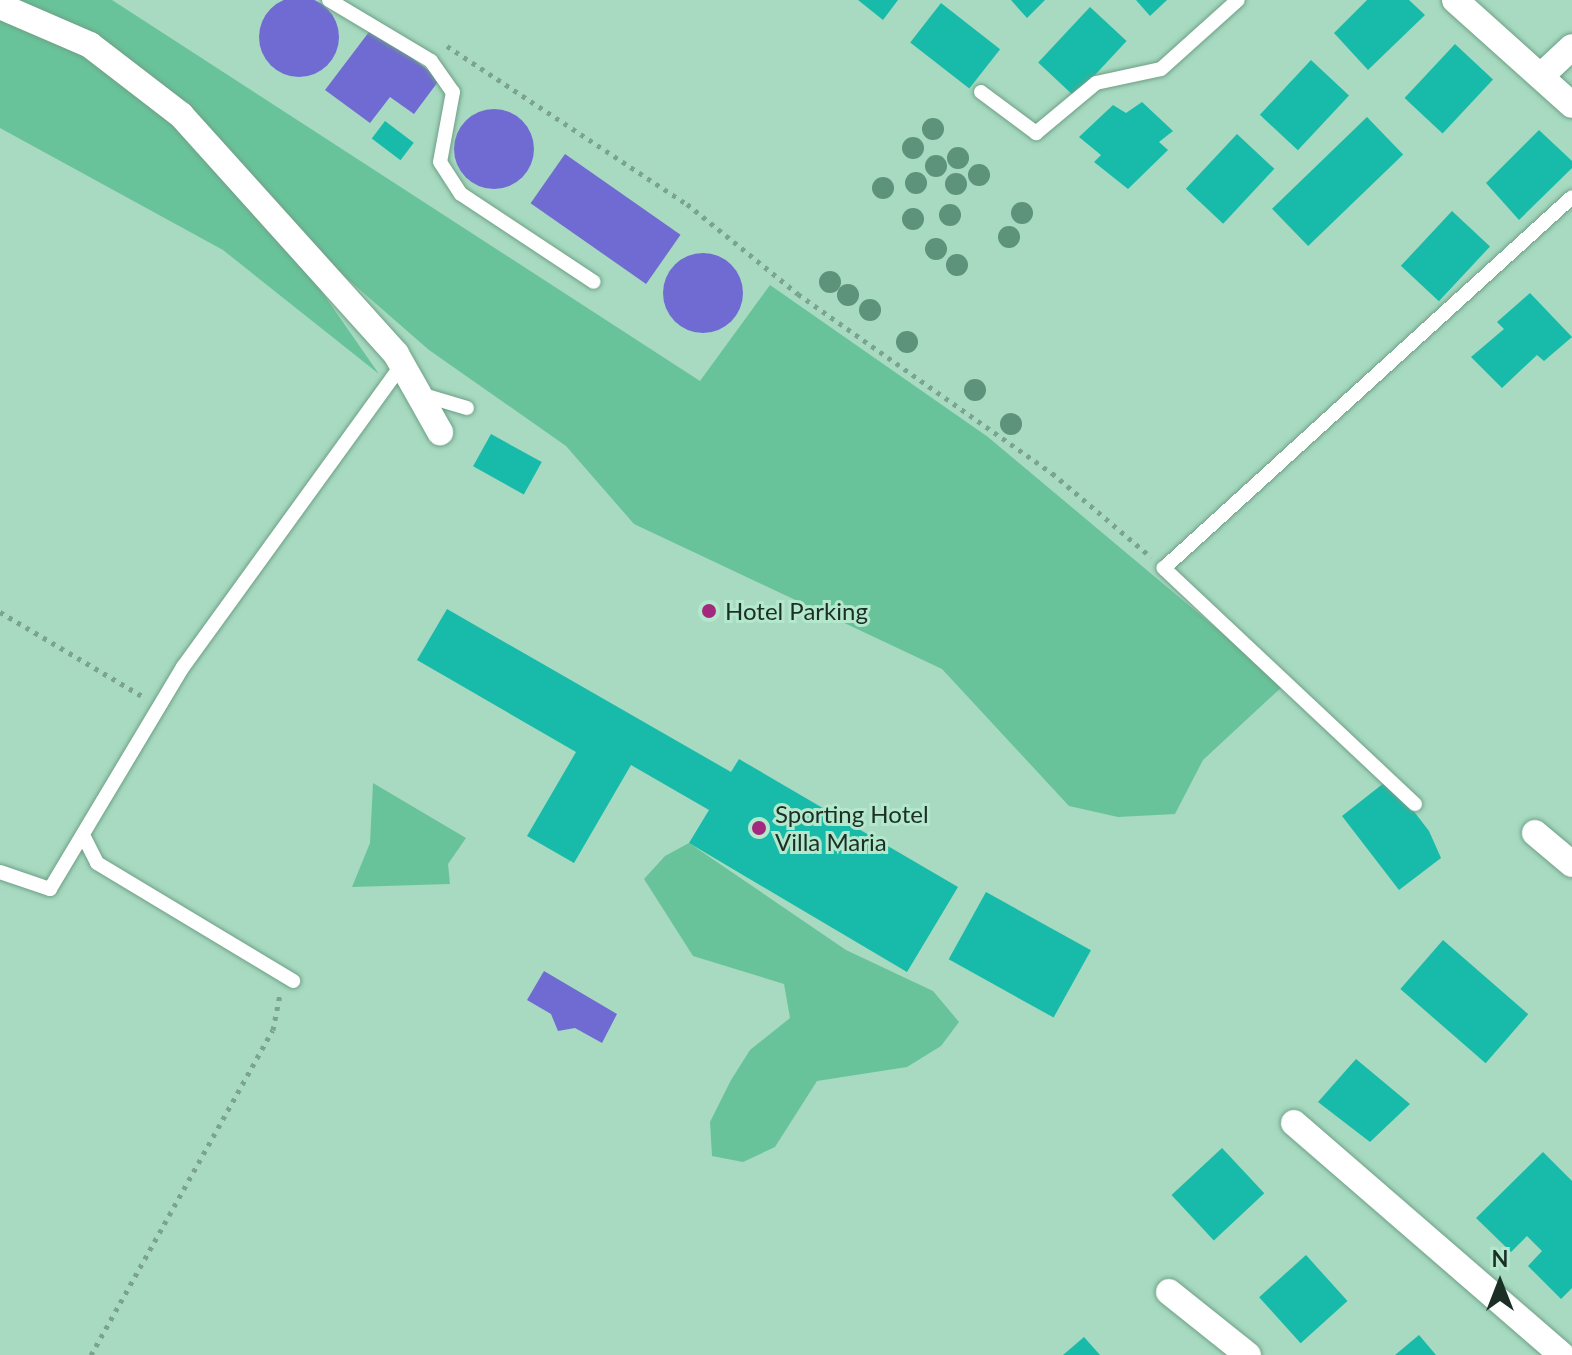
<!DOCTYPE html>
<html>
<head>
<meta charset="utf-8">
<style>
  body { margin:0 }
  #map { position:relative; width:1572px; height:1355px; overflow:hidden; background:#a7dac0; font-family:Lato,sans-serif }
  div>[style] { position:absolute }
  .green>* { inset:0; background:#69c39a }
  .water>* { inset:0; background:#706bd2; transform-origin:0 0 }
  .round { border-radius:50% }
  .building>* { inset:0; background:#18bba9; transform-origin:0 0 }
  .path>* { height:5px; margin-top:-2.5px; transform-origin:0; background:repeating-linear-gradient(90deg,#7ba490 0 4px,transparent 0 10px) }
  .roads { filter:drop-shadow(0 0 2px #6e9f87) drop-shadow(0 0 2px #6e9f87) }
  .service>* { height:14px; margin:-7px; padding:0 7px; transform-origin:7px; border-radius:7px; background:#fff }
  .minor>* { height:26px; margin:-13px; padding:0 13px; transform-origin:13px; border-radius:13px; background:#fff }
  .trees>* { width:22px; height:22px; margin:-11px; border-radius:50%; background:#5c937a }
  .dots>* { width:22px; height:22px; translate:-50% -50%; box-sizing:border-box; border:4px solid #b4e8cd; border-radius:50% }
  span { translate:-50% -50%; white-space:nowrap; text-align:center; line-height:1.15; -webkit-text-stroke:6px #b4e8cd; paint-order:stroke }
  .poi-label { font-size:24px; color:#1b2f26 }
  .left { translate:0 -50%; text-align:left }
  .north { position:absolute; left:1460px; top:1243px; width:80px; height:80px; -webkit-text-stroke:6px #b4e8cd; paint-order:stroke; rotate:0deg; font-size:22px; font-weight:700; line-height:32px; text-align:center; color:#1b2f26 }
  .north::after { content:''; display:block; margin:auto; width:28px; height:36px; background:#1b2f26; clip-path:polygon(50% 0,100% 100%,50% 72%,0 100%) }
</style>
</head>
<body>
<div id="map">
  <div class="green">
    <i style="clip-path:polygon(0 0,112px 0,700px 381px,770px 285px,988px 437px,1284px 685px,1203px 760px,1175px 814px,1118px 817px,1069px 806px,942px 669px,634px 524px,566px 446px,429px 350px,328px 262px,301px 262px,379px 374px,223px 250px,0 128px)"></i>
    <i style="clip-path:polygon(373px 783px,466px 838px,448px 864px,450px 884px,352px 887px,370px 843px)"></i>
    <i style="clip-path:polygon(689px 843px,846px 950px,933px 991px,959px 1022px,941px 1046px,907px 1067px,817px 1081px,775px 1147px,743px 1162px,712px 1156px,710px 1122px,731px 1080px,750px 1050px,790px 1018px,784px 984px,693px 956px,644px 879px,665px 856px)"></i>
  </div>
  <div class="water">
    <i class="round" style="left:259px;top:-3px;width:80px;height:80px"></i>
    <i style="clip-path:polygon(372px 28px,440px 79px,414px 114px,390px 97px,370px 123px,325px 90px)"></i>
    <i class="round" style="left:454px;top:109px;width:80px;height:80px"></i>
    <i style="left:565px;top:154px;width:141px;height:60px;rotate:35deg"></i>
    <i class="round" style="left:663px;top:253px;width:80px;height:80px"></i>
    <i style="clip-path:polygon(544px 971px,617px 1014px,602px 1043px,575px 1028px,558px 1031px,551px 1014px,527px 1000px)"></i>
  </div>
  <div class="building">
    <i style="clip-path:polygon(858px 0,898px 0,883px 20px)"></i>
    <i style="clip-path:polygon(1011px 0,1045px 0,1027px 18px)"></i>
    <i style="clip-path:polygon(1136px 0,1167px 0,1150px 16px)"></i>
    <i style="clip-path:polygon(1367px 0,1409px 0,1425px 15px,1368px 70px,1334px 33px)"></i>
    <i style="left:941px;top:3px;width:75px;height:50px;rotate:38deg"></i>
    <i style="left:1090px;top:7px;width:50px;height:76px;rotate:43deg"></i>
    <i style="left:1455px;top:44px;width:52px;height:74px;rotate:43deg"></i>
    <i style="left:1311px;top:60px;width:52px;height:75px;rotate:43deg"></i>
    <i style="clip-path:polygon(1142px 102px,1173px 131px,1159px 142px,1168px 150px,1128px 189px,1094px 162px,1101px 155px,1079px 137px,1113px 105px,1126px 113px)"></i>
    <i style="left:1367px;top:117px;width:52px;height:132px;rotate:46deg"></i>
    <i style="left:385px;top:121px;width:36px;height:22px;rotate:37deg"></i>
    <i style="clip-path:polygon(1539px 130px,1572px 161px,1572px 168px,1519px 220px,1486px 183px)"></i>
    <i style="left:1237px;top:134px;width:51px;height:75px;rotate:43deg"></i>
    <i style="left:1452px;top:211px;width:52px;height:75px;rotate:43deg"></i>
    <i style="clip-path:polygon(1530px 293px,1572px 337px,1544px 361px,1537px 355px,1502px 388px,1471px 357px,1504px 329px,1497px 322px)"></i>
    <i style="left:491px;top:434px;width:58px;height:37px;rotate:29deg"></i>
    <i style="clip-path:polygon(447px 609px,731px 772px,739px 759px,958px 887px,907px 972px,689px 843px,709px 810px,631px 765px,574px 863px,527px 836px,576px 752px,417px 660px)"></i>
    <i style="clip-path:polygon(1389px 779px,1429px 831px,1441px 858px,1399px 890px,1342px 816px)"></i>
    <i style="left:986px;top:892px;width:120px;height:77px;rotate:29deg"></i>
    <i style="left:1443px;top:940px;width:113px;height:65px;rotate:41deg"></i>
    <i style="clip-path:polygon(1356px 1059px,1410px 1104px,1370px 1142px,1318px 1102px)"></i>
    <i style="left:1222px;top:1148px;width:62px;height:69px;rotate:47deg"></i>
    <i style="clip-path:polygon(1543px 1152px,1572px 1181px,1572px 1288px,1561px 1299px,1528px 1266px,1542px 1251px,1527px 1236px,1511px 1252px,1476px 1218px)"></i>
    <i style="left:1306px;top:1255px;width:62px;height:63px;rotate:48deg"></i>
    <i style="clip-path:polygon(1419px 1335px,1436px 1355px,1395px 1355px)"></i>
    <i style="clip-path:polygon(1084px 1337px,1100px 1355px,1063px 1355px)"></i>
  </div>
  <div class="path">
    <i style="left:447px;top:46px;width:287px;rotate:33.4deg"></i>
    <i style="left:687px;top:204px;width:143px;rotate:39deg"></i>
    <i style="left:798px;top:294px;width:311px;rotate:35.2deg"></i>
    <i style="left:1052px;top:473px;width:130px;rotate:40.3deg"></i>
    <i style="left:0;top:612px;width:165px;rotate:30.6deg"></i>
    <i style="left:91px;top:1355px;width:372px;rotate:-60.8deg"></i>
    <i style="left:273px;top:1030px;width:37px;rotate:-79deg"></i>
  </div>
  <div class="roads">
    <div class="service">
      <i style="left:329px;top:0;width:119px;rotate:30.9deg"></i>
      <i style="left:431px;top:61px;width:38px;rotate:55deg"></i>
      <i style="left:453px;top:92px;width:71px;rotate:100.5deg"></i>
      <i style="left:440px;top:162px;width:38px;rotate:57deg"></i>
      <i style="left:461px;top:194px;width:159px;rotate:33.5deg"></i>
      <i style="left:981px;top:92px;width:69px;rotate:36.7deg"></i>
      <i style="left:1036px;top:133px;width:78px;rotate:-39.8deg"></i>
      <i style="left:1096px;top:83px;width:66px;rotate:-12.2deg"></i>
      <i style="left:1161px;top:69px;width:103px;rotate:-41.9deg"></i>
      <i style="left:420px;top:394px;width:49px;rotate:16.6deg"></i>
      <i style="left:1415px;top:804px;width:345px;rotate:-136.8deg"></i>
      <i style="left:1164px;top:568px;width:551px;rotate:-42.28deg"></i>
      <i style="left:85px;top:839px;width:27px;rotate:63deg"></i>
      <i style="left:97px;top:863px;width:229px;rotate:31deg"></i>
      <i style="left:0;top:872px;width:53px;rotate:18.8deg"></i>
      <i style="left:50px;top:889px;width:259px;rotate:-59.1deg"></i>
      <i style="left:183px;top:667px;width:374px;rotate:-54.1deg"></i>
    </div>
    <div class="minor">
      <i style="left:1455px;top:0;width:157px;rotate:41.9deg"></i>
      <i style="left:0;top:6px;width:98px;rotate:23.4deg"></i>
      <i style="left:90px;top:45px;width:115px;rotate:37.6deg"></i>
      <i style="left:181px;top:115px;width:321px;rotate:48deg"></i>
      <i style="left:396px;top:354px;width:90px;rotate:60.6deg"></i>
      <i style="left:1541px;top:76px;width:42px;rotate:-43.1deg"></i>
      <i style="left:1535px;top:833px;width:48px;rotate:40deg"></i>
      <i style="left:1294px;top:1123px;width:354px;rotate:40.9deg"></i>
      <i style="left:1169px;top:1292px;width:101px;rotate:38.6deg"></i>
    </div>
  </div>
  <div class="trees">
    <i style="left:933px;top:129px"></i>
    <i style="left:913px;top:148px"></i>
    <i style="left:958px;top:158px"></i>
    <i style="left:936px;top:166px"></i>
    <i style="left:979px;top:175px"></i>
    <i style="left:916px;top:183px"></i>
    <i style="left:956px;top:184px"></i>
    <i style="left:883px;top:188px"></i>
    <i style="left:1022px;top:213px"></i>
    <i style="left:950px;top:215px"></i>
    <i style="left:913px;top:219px"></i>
    <i style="left:1009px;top:237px"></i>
    <i style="left:936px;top:249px"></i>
    <i style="left:957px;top:265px"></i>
    <i style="left:830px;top:282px"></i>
    <i style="left:848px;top:295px"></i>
    <i style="left:870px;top:310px"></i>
    <i style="left:907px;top:342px"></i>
    <i style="left:975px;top:390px"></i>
    <i style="left:1011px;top:424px"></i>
  </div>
  <div class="dots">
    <i style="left:709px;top:611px;background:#a3297e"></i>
    <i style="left:759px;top:828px;background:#a3297e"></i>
  </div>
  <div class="poi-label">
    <span class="left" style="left:725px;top:611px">Hotel Parking</span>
    <span class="left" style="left:775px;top:828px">Sporting Hotel<br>Villa Maria</span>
  </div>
  <div class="north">N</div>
</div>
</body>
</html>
